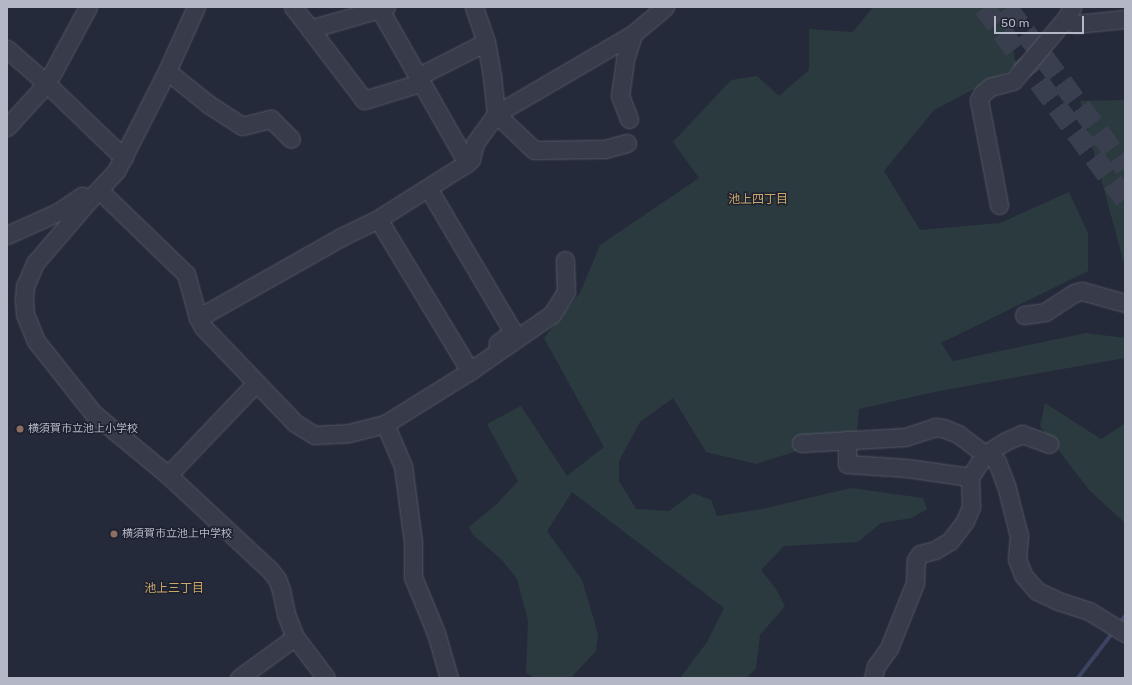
<!DOCTYPE html>
<html>
<head>
<meta charset="utf-8">
<style>
  body { margin:0 }
  #map { position:relative; width:1132px; height:685px; overflow:hidden; background:#252a3a; font-family:Rubik,"Noto Sans JP",sans-serif }
  div>[style] { position:absolute }
  .green>* { inset:0; background:#2b3a3f }
  .stream>* { height:3.5px; margin:-1.75px; padding:0 1.75px; transform-origin:1.75px; border-radius:1.75px; background:#3c4462 }
  .major-tunnel>* { height:21px; margin-top:-10.5px; transform-origin:0; background:repeating-linear-gradient(90deg,#3a3f4f 0 21px,transparent 0 31px) }
  .roads { filter:drop-shadow(0 0 1px #545765) drop-shadow(0 0 1px #545765) }
  .minor>* { height:17px; margin:-8.5px; padding:0 8.5px; transform-origin:8.5px; border-radius:8.5px; background:#383c4a }
  .dots>* { width:11px; height:11px; translate:-50% -50%; box-sizing:border-box; border:2px solid #1e212f; border-radius:50% }
  span { translate:-50% -50%; white-space:nowrap; text-align:center; line-height:1.15; -webkit-text-stroke:3px #1e212f; paint-order:stroke }
  .poi-label { font-size:11px; color:#b4b7c6 }
  .left { translate:0 -50%; text-align:left }
  .neighbourhood-label { font-size:12px; color:#cba86a }
  .frame { position:absolute; inset:0; border:8px solid #b4b7c6; pointer-events:none }
  .scale { position:absolute; left:994px; top:16px; width:90px; height:18px; box-sizing:border-box; border:2px solid #b4b7c6; border-top:0; padding-left:5px; font-size:12px; line-height:14px; white-space:nowrap; color:#b4b7c6; -webkit-text-stroke:3px #1e212f; paint-order:stroke }
</style>
</head>
<body>
<div id="map">
  <div class="green">
    <i style="clip-path:polygon(873px 7px,1007px 7px,1016px 67px,934px 110px,884px 171px,920px 230px,1000px 223px,1069px 192px,1088px 233px,1088px 271px,941px 343px,953px 361px,1086px 333px,1125px 338px,1125px 358px,939px 391px,859px 409px,857px 432px,756px 464px,706px 452px,673px 398px,640px 422px,619px 461px,619px 481px,636px 509px,669px 511px,693px 493px,711px 500px,717px 516px,762px 509px,851px 488px,923px 498px,927px 509px,912px 518px,881px 523px,858px 542px,784px 546px,761px 570px,776px 589px,785px 606px,760px 635px,756px 668px,747px 678px,680px 678px,707px 642px,724px 608px,572px 492px,547px 531px,582px 580px,598px 634px,596px 651px,571px 678px,535px 678px,526px 673px,528px 621px,517px 579px,502px 560px,473px 535px,469px 527px,497px 504px,518px 481px,487px 424px,521px 406px,567px 476px,604px 447px,544px 338px,580px 293px,600px 245px,699px 178px,673px 142px,731px 80px,757px 76px,779px 96px,809px 70px,809px 29px,853px 32px)"></i>
    <i style="clip-path:polygon(1125px 100px,1125px 267px,1080px 101px)"></i>
    <i style="clip-path:polygon(1045px 403px,1101px 439px,1125px 424px,1125px 523px,1090px 491px,1040px 426px)"></i>
  </div>
  <div class="stream">
    <i style="left:1119px;top:624px;width:10px;rotate:-53deg"></i>
    <i style="left:1078px;top:678px;width:59px;rotate:-52.5deg"></i>
  </div>
  <div class="major-tunnel">
    <i style="left:984px;top:7px;width:238px;rotate:53.7deg"></i>
    <i style="left:1007px;top:7px;width:199px;rotate:53.6deg"></i>
  </div>
  <div class="roads">
    <div class="minor">
      <i style="left:196px;top:7px;width:70px;rotate:114.4deg"></i>
      <i style="left:167px;top:71px;width:112px;rotate:117deg"></i>
      <i style="left:116px;top:171px;width:38px;rotate:133deg"></i>
      <i style="left:90px;top:199px;width:84px;rotate:130.7deg"></i>
      <i style="left:35px;top:263px;width:25px;rotate:113deg"></i>
      <i style="left:25px;top:286px;width:14px;rotate:94deg"></i>
      <i style="left:24px;top:300px;width:14px;rotate:86deg"></i>
      <i style="left:25px;top:314px;width:29px;rotate:68deg"></i>
      <i style="left:36px;top:341px;width:92px;rotate:51.6deg"></i>
      <i style="left:93px;top:413px;width:97px;rotate:39.6deg"></i>
      <i style="left:168px;top:475px;width:139px;rotate:43deg"></i>
      <i style="left:270px;top:570px;width:11px;rotate:52deg"></i>
      <i style="left:277px;top:579px;width:12px;rotate:70deg"></i>
      <i style="left:281px;top:590px;width:25px;rotate:78deg"></i>
      <i style="left:286px;top:614px;width:25px;rotate:69deg"></i>
      <i style="left:295px;top:637px;width:51px;rotate:52.9deg"></i>
      <i style="left:293px;top:7px;width:28px;rotate:52deg"></i>
      <i style="left:310px;top:29px;width:79px;rotate:-16.1deg"></i>
      <i style="left:379px;top:8px;width:178px;rotate:60.4deg"></i>
      <i style="left:1066px;top:18px;width:12px;rotate:31deg"></i>
      <i style="left:1076px;top:24px;width:49px;rotate:-5.8deg"></i>
      <i style="left:310px;top:29px;width:89px;rotate:52.7deg"></i>
      <i style="left:364px;top:100px;width:59px;rotate:-16.9deg"></i>
      <i style="left:7px;top:49px;width:52px;rotate:41.1deg"></i>
      <i style="left:46px;top:83px;width:108px;rotate:43.9deg"></i>
      <i style="left:167px;top:71px;width:53px;rotate:38.8deg"></i>
      <i style="left:208px;top:104px;width:40px;rotate:32.9deg"></i>
      <i style="left:242px;top:126px;width:30px;rotate:-14deg"></i>
      <i style="left:271px;top:119px;width:28px;rotate:45deg"></i>
      <i style="left:417px;top:77px;width:77px;rotate:-26.9deg"></i>
      <i style="left:629px;top:119px;width:25px;rotate:-111deg"></i>
      <i style="left:620px;top:96px;width:37px;rotate:-82deg"></i>
      <i style="left:625px;top:59px;width:26px;rotate:-72deg"></i>
      <i style="left:7px;top:127px;width:47px;rotate:-47.6deg"></i>
      <i style="left:39px;top:92px;width:24px;rotate:-55deg"></i>
      <i style="left:53px;top:72px;width:74px;rotate:-61.7deg"></i>
      <i style="left:627px;top:143px;width:24px;rotate:165deg"></i>
      <i style="left:604px;top:149px;width:70px;rotate:179.2deg"></i>
      <i style="left:534px;top:150px;width:52px;rotate:-136.5deg"></i>
      <i style="left:496px;top:114px;width:159px;rotate:-30.3deg"></i>
      <i style="left:633px;top:34px;width:42px;rotate:-40.2deg"></i>
      <i style="left:428px;top:188px;width:167px;rotate:59.4deg"></i>
      <i style="left:513px;top:332px;width:19px;rotate:144deg"></i>
      <i style="left:99px;top:190px;width:121px;rotate:44deg"></i>
      <i style="left:186px;top:274px;width:46px;rotate:74.7deg"></i>
      <i style="left:198px;top:318px;width:10px;rotate:61deg"></i>
      <i style="left:203px;top:327px;width:133px;rotate:46.2deg"></i>
      <i style="left:295px;top:423px;width:22px;rotate:32deg"></i>
      <i style="left:314px;top:435px;width:35px;rotate:-3deg"></i>
      <i style="left:349px;top:433px;width:37px;rotate:-14deg"></i>
      <i style="left:385px;top:424px;width:100px;rotate:-31.9deg"></i>
      <i style="left:470px;top:371px;width:100px;rotate:-34.8deg"></i>
      <i style="left:552px;top:314px;width:26px;rotate:-58deg"></i>
      <i style="left:566px;top:292px;width:32px;rotate:-92deg"></i>
      <i style="left:999px;top:205px;width:107px;rotate:-100.8deg"></i>
      <i style="left:979px;top:100px;width:7px;rotate:-63deg"></i>
      <i style="left:982px;top:94px;width:11px;rotate:-41deg"></i>
      <i style="left:990px;top:87px;width:24px;rotate:-15deg"></i>
      <i style="left:1013px;top:81px;width:82px;rotate:-49.9deg"></i>
      <i style="left:1066px;top:18px;width:13px;rotate:-61deg"></i>
      <i style="left:378px;top:219px;width:178px;rotate:58.8deg"></i>
      <i style="left:7px;top:235px;width:56px;rotate:-24.3deg"></i>
      <i style="left:58px;top:212px;width:29px;rotate:-34deg"></i>
      <i style="left:82px;top:196px;width:6px;rotate:18deg"></i>
      <i style="left:1024px;top:315px;width:21px;rotate:-8deg"></i>
      <i style="left:1045px;top:312px;width:35px;rotate:-33deg"></i>
      <i style="left:1074px;top:293px;width:8px;rotate:-14deg"></i>
      <i style="left:1082px;top:291px;width:45px;rotate:15.6deg"></i>
      <i style="left:198px;top:318px;width:164px;rotate:-29.5deg"></i>
      <i style="left:341px;top:237px;width:41px;rotate:-25.9deg"></i>
      <i style="left:378px;top:219px;width:105px;rotate:-32.2deg"></i>
      <i style="left:467px;top:163px;width:6px;rotate:-45deg"></i>
      <i style="left:471px;top:159px;width:16px;rotate:-76deg"></i>
      <i style="left:475px;top:143px;width:36px;rotate:-54deg"></i>
      <i style="left:496px;top:114px;width:38px;rotate:-96deg"></i>
      <i style="left:492px;top:76px;width:35px;rotate:-100deg"></i>
      <i style="left:486px;top:42px;width:37px;rotate:-109deg"></i>
      <i style="left:385px;top:424px;width:46px;rotate:66.8deg"></i>
      <i style="left:403px;top:466px;width:77px;rotate:82.5deg"></i>
      <i style="left:413px;top:542px;width:35px;rotate:90deg"></i>
      <i style="left:413px;top:577px;width:61px;rotate:67.7deg"></i>
      <i style="left:436px;top:633px;width:47px;rotate:73.9deg"></i>
      <i style="left:847px;top:440px;width:24px;rotate:90deg"></i>
      <i style="left:847px;top:464px;width:60px;rotate:3.8deg"></i>
      <i style="left:907px;top:468px;width:64px;rotate:8.1deg"></i>
      <i style="left:801px;top:443px;width:104px;rotate:-3.3deg"></i>
      <i style="left:905px;top:437px;width:32px;rotate:-18deg"></i>
      <i style="left:935px;top:427px;width:8px;rotate:7deg"></i>
      <i style="left:943px;top:428px;width:16px;rotate:22deg"></i>
      <i style="left:958px;top:434px;width:34px;rotate:37deg"></i>
      <i style="left:985px;top:454px;width:22px;rotate:-32deg"></i>
      <i style="left:1004px;top:442px;width:20px;rotate:-24deg"></i>
      <i style="left:1022px;top:434px;width:29px;rotate:20deg"></i>
      <i style="left:989px;top:452px;width:13px;rotate:51deg"></i>
      <i style="left:997px;top:462px;width:25px;rotate:69deg"></i>
      <i style="left:1006px;top:485px;width:53px;rotate:75.7deg"></i>
      <i style="left:1019px;top:536px;width:23px;rotate:95deg"></i>
      <i style="left:1017px;top:559px;width:17px;rotate:69deg"></i>
      <i style="left:1023px;top:575px;width:21px;rotate:49deg"></i>
      <i style="left:1037px;top:591px;width:23px;rotate:25deg"></i>
      <i style="left:1058px;top:601px;width:33px;rotate:18deg"></i>
      <i style="left:1089px;top:611px;width:42px;rotate:31.4deg"></i>
      <i style="left:168px;top:475px;width:127px;rotate:-46.3deg"></i>
      <i style="left:239px;top:678px;width:69px;rotate:-36.2deg"></i>
      <i style="left:873px;top:678px;width:12px;rotate:-76deg"></i>
      <i style="left:876px;top:666px;width:22px;rotate:-54deg"></i>
      <i style="left:889px;top:648px;width:70px;rotate:-68.2deg"></i>
      <i style="left:915px;top:583px;width:23px;rotate:-88deg"></i>
      <i style="left:916px;top:560px;width:7px;rotate:-56deg"></i>
      <i style="left:920px;top:554px;width:16px;rotate:-15deg"></i>
      <i style="left:935px;top:550px;width:17px;rotate:-31deg"></i>
      <i style="left:950px;top:541px;width:25px;rotate:-53deg"></i>
      <i style="left:965px;top:521px;width:15px;rotate:-67deg"></i>
      <i style="left:971px;top:507px;width:30px;rotate:-92deg"></i>
      <i style="left:970px;top:477px;width:27px;rotate:-57deg"></i>
    </div>
  </div>
  <div class="dots">
    <i style="left:20px;top:429px;background:#8d6e63"></i>
    <i style="left:114px;top:534px;background:#8d6e63"></i>
  </div>
  <div class="poi-label">
    <span class="left" style="left:28px;top:429px">横須賀市立池上小学校</span>
    <span class="left" style="left:122px;top:534px">横須賀市立池上中学校</span>
  </div>
  <div class="neighbourhood-label">
    <span style="left:758px;top:200px">池上四丁目</span>
    <span style="left:174px;top:589px">池上三丁目</span>
  </div>
  <div class="frame"></div>
  <div class="scale">50 m</div>
</div>
</body>
</html>
